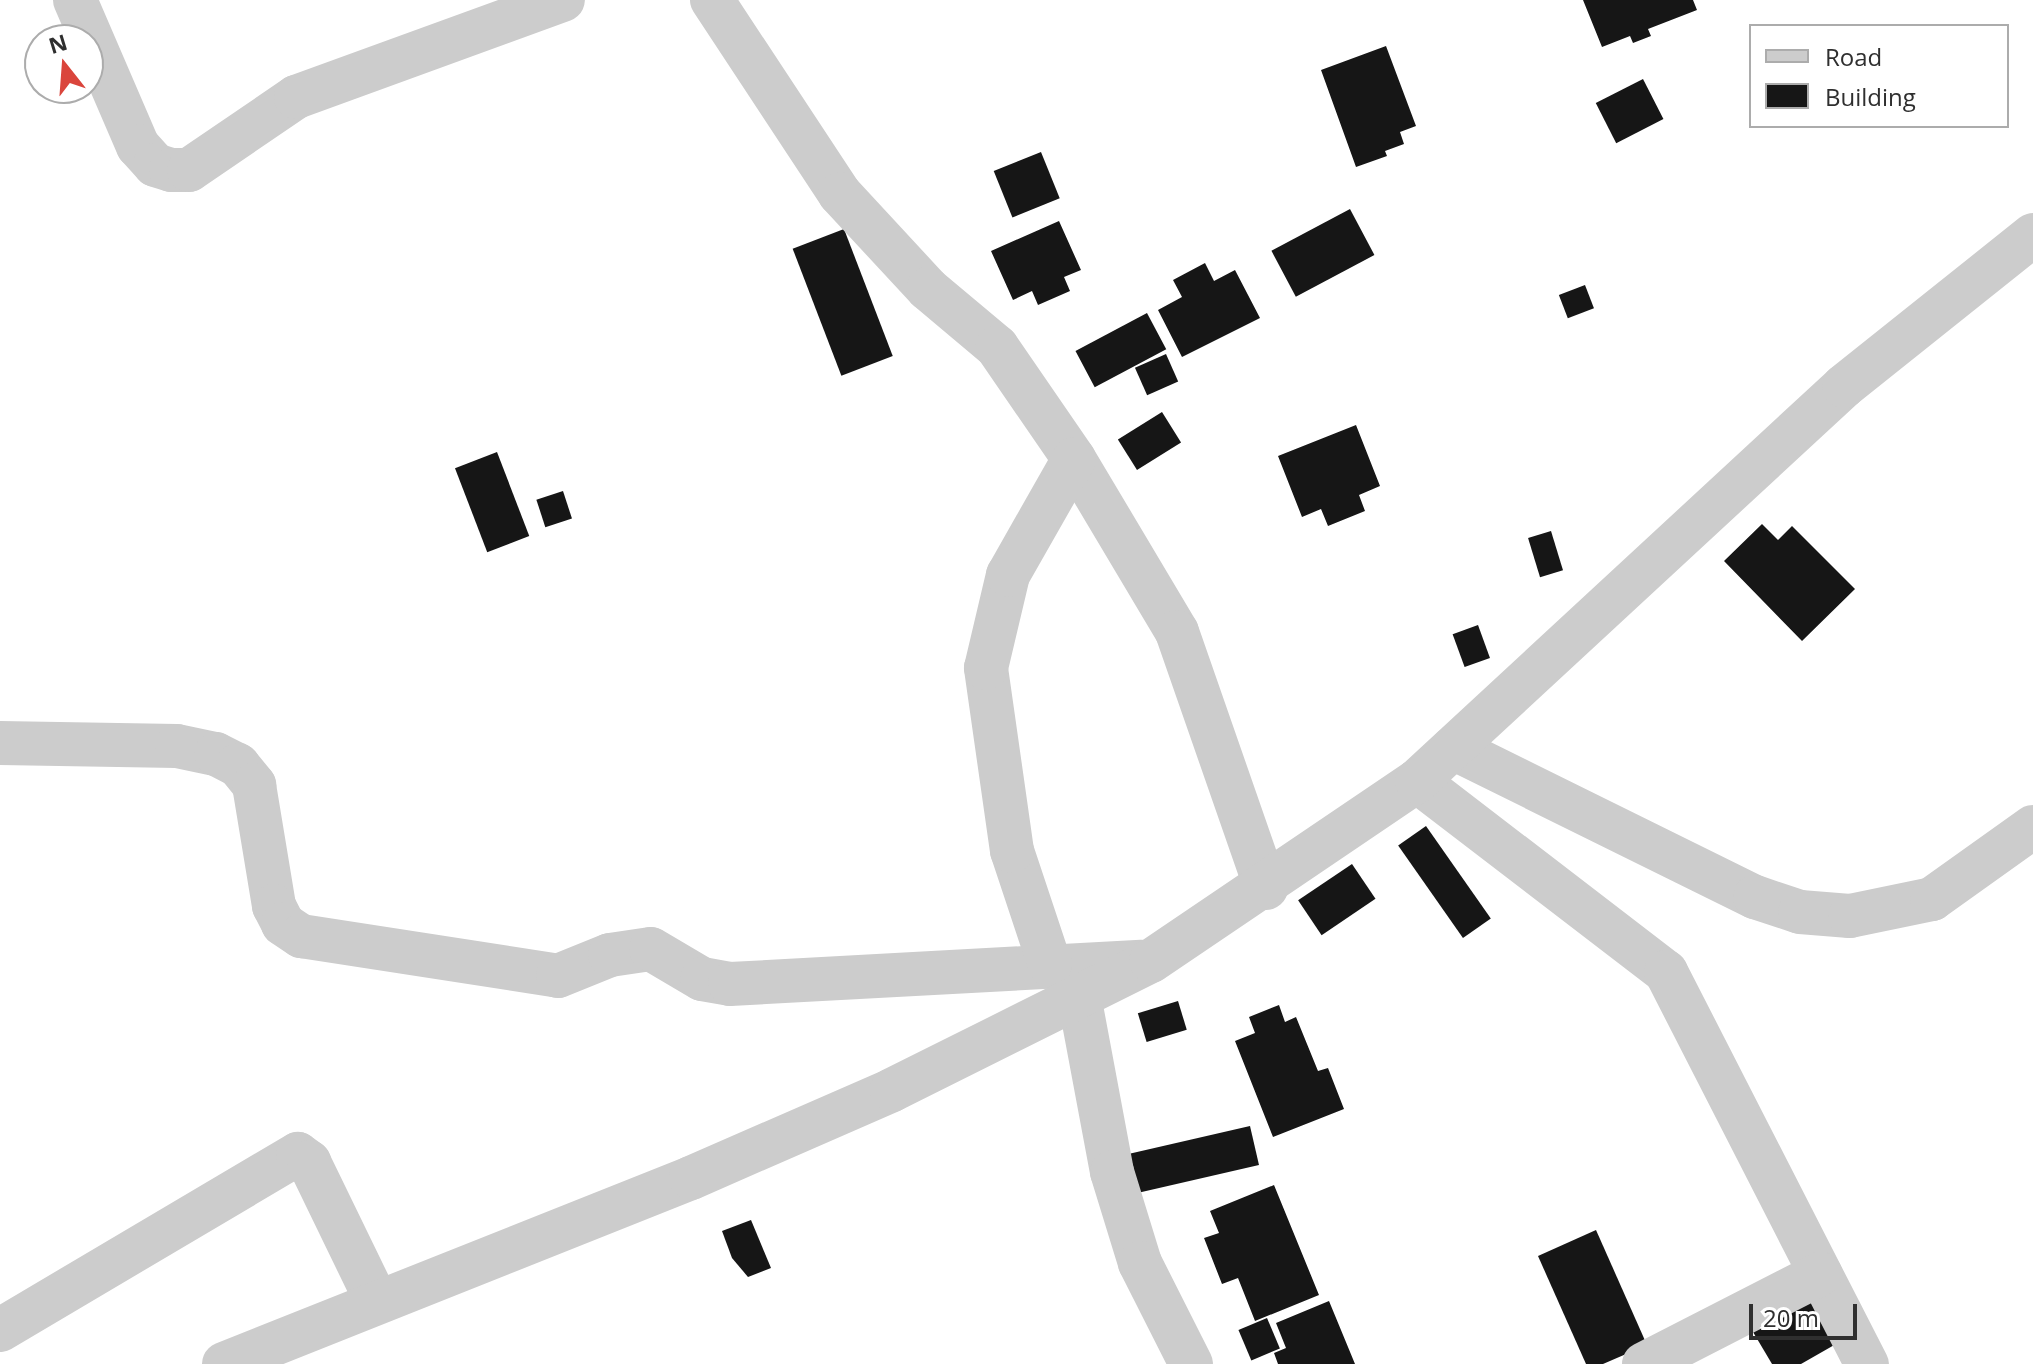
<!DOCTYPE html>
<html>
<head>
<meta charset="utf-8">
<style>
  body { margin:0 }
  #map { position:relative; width:2033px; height:1364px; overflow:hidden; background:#fff; font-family:"Open Sans",sans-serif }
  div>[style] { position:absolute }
  .building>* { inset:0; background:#161616; transform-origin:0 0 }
  .minor>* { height:44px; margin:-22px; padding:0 22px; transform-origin:22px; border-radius:22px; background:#ccc }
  span { translate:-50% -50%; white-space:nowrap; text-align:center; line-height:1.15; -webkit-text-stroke:8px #fff; paint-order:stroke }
  .legend { position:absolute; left:1749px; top:24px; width:260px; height:104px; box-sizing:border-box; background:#fff; border:2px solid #acacac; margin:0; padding:10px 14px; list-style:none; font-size:24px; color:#2f2f2f }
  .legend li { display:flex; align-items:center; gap:16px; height:40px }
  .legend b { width:40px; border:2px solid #acacac }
  .north { position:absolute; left:24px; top:24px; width:80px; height:80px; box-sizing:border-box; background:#fff; border:2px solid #acacac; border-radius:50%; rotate:343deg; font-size:22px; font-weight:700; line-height:32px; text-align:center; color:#2f2f2f }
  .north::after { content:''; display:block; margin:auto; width:28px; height:36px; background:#da453c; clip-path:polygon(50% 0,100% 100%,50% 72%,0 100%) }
  .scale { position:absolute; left:1749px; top:1304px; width:108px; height:36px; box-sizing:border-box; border:4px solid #2f2f2f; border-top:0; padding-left:10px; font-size:24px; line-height:28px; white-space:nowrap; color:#2f2f2f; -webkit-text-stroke:6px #fff; paint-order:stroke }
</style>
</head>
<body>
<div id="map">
  <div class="building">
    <i style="clip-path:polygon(1583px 0,1693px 0,1697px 10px,1648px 29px,1651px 36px,1633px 43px,1630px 36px,1602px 47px)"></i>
    <i style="clip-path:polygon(1386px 46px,1416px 126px,1400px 132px,1404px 144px,1385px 151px,1387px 156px,1356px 167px,1321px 70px)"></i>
    <i style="left:1643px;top:79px;width:45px;height:53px;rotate:63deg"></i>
    <i style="left:1041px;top:152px;width:50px;height:51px;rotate:68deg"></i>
    <i style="left:1350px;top:209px;width:52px;height:89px;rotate:62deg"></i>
    <i style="clip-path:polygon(1059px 221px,1081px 270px,1064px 277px,1070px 291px,1038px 305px,1032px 291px,1013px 300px,991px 251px)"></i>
    <i style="left:844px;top:229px;width:136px;height:55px;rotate:69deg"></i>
    <i style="clip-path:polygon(1205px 263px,1214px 281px,1235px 270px,1260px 318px,1182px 357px,1158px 310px,1182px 297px,1173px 280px)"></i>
    <i style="left:1585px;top:285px;width:25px;height:28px;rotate:69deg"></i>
    <i style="left:1147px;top:313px;width:41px;height:81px;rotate:62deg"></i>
    <i style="left:1166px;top:354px;width:30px;height:34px;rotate:66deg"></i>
    <i style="left:1162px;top:412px;width:36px;height:52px;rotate:58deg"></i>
    <i style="clip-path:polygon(1356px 425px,1380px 486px,1359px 495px,1365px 511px,1328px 526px,1321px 509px,1302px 517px,1278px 456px)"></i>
    <i style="left:497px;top:452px;width:90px;height:45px;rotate:69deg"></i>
    <i style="left:563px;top:491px;width:29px;height:28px;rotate:72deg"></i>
    <i style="clip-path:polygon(1762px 524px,1778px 540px,1792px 526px,1855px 589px,1802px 641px,1724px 561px)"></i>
    <i style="left:1551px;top:531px;width:41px;height:24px;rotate:73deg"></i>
    <i style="left:1478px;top:625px;width:35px;height:27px;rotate:70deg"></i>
    <i style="left:1426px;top:826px;width:113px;height:34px;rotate:55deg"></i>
    <i style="left:1352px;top:864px;width:42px;height:65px;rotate:56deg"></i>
    <i style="left:1178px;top:1001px;width:30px;height:42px;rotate:73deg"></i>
    <i style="clip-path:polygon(1279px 1005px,1285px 1022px,1296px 1017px,1318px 1071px,1328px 1068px,1344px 1109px,1273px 1137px,1235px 1041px,1255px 1033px,1249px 1017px)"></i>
    <i style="left:1250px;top:1126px;width:40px;height:136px;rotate:77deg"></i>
    <i style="clip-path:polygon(1274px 1185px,1319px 1295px,1255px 1321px,1238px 1278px,1222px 1284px,1204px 1238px,1219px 1233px,1210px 1211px)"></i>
    <i style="clip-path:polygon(751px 1220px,771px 1268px,748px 1277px,732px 1258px,722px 1231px)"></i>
    <i style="clip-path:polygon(1596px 1230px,1647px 1345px,1603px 1364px,1586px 1364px,1538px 1256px)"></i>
    <i style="clip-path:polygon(1810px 1299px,1836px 1344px,1801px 1364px,1772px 1364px,1753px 1332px)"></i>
    <i style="clip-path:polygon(1329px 1301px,1355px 1364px,1278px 1364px,1274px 1353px,1286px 1348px,1276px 1323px)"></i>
    <i style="left:1267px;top:1318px;width:33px;height:31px;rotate:67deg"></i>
  </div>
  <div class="minor">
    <i style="left:75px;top:0;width:159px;rotate:66.7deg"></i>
    <i style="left:138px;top:146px;width:25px;rotate:48deg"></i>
    <i style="left:155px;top:165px;width:17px;rotate:17deg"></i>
    <i style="left:171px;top:170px;width:18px"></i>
    <i style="left:189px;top:170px;width:130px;rotate:-34.3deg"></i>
    <i style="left:296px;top:97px;width:284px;rotate:-20deg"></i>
    <i style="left:712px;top:0;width:232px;rotate:56.6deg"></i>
    <i style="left:840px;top:194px;width:129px;rotate:47.2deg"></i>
    <i style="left:928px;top:289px;width:90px;rotate:40deg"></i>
    <i style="left:997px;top:347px;width:136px;rotate:55.5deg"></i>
    <i style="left:1074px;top:459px;width:201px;rotate:59.2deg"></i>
    <i style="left:1177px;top:632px;width:271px;rotate:70.8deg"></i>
    <i style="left:0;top:743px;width:177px;rotate:1deg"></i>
    <i style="left:177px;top:746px;width:40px;rotate:12deg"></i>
    <i style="left:216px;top:754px;width:25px;rotate:27deg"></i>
    <i style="left:238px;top:765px;width:26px;rotate:51deg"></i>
    <i style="left:254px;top:785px;width:123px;rotate:80.6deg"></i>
    <i style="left:274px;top:906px;width:20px;rotate:63deg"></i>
    <i style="left:283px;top:924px;width:22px;rotate:34deg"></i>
    <i style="left:301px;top:936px;width:260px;rotate:8.8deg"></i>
    <i style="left:558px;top:976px;width:56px;rotate:-22deg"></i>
    <i style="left:610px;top:955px;width:41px;rotate:-8.3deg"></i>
    <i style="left:651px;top:949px;width:59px;rotate:30.5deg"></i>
    <i style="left:702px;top:979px;width:28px;rotate:10deg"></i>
    <i style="left:730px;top:984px;width:412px;rotate:-3.1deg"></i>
    <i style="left:1453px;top:748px;width:337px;rotate:26.3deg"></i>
    <i style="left:1755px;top:897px;width:47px;rotate:18.4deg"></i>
    <i style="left:1800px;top:912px;width:50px;rotate:4.6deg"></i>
    <i style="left:1850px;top:916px;width:84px;rotate:-11.7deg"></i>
    <i style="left:1932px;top:899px;width:124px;rotate:-35.5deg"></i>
    <i style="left:1417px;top:781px;width:314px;rotate:37.5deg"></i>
    <i style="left:1666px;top:972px;width:441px;rotate:62.9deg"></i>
    <i style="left:1050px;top:965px;width:120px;rotate:-108.4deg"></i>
    <i style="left:1012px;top:851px;width:185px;rotate:-98.1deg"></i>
    <i style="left:986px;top:668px;width:96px;rotate:-76.7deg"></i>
    <i style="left:1008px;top:575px;width:133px;rotate:-60.4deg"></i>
    <i style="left:1080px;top:1001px;width:174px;rotate:79.4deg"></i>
    <i style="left:1112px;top:1172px;width:95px;rotate:72.9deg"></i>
    <i style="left:1140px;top:1263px;width:113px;rotate:63.2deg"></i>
    <i style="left:0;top:1330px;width:346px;rotate:-30.6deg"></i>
    <i style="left:298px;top:1154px;width:14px;rotate:36deg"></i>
    <i style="left:309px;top:1162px;width:156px;rotate:64.1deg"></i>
    <i style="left:224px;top:1364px;width:503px;rotate:-21.72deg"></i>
    <i style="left:691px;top:1178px;width:219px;rotate:-23.6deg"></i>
    <i style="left:892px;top:1090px;width:289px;rotate:-26.5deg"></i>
    <i style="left:1151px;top:961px;width:321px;rotate:-34.1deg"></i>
    <i style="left:1417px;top:781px;width:582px;rotate:-42.77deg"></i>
    <i style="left:1844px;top:386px;width:242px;rotate:-38.6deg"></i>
    <i style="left:1644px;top:1364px;width:198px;rotate:-27.1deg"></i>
  </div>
  <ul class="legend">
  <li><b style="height:10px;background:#ccc"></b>Road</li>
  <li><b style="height:22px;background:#161616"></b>Building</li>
  </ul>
  <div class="north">N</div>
  <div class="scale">20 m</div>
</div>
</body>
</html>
